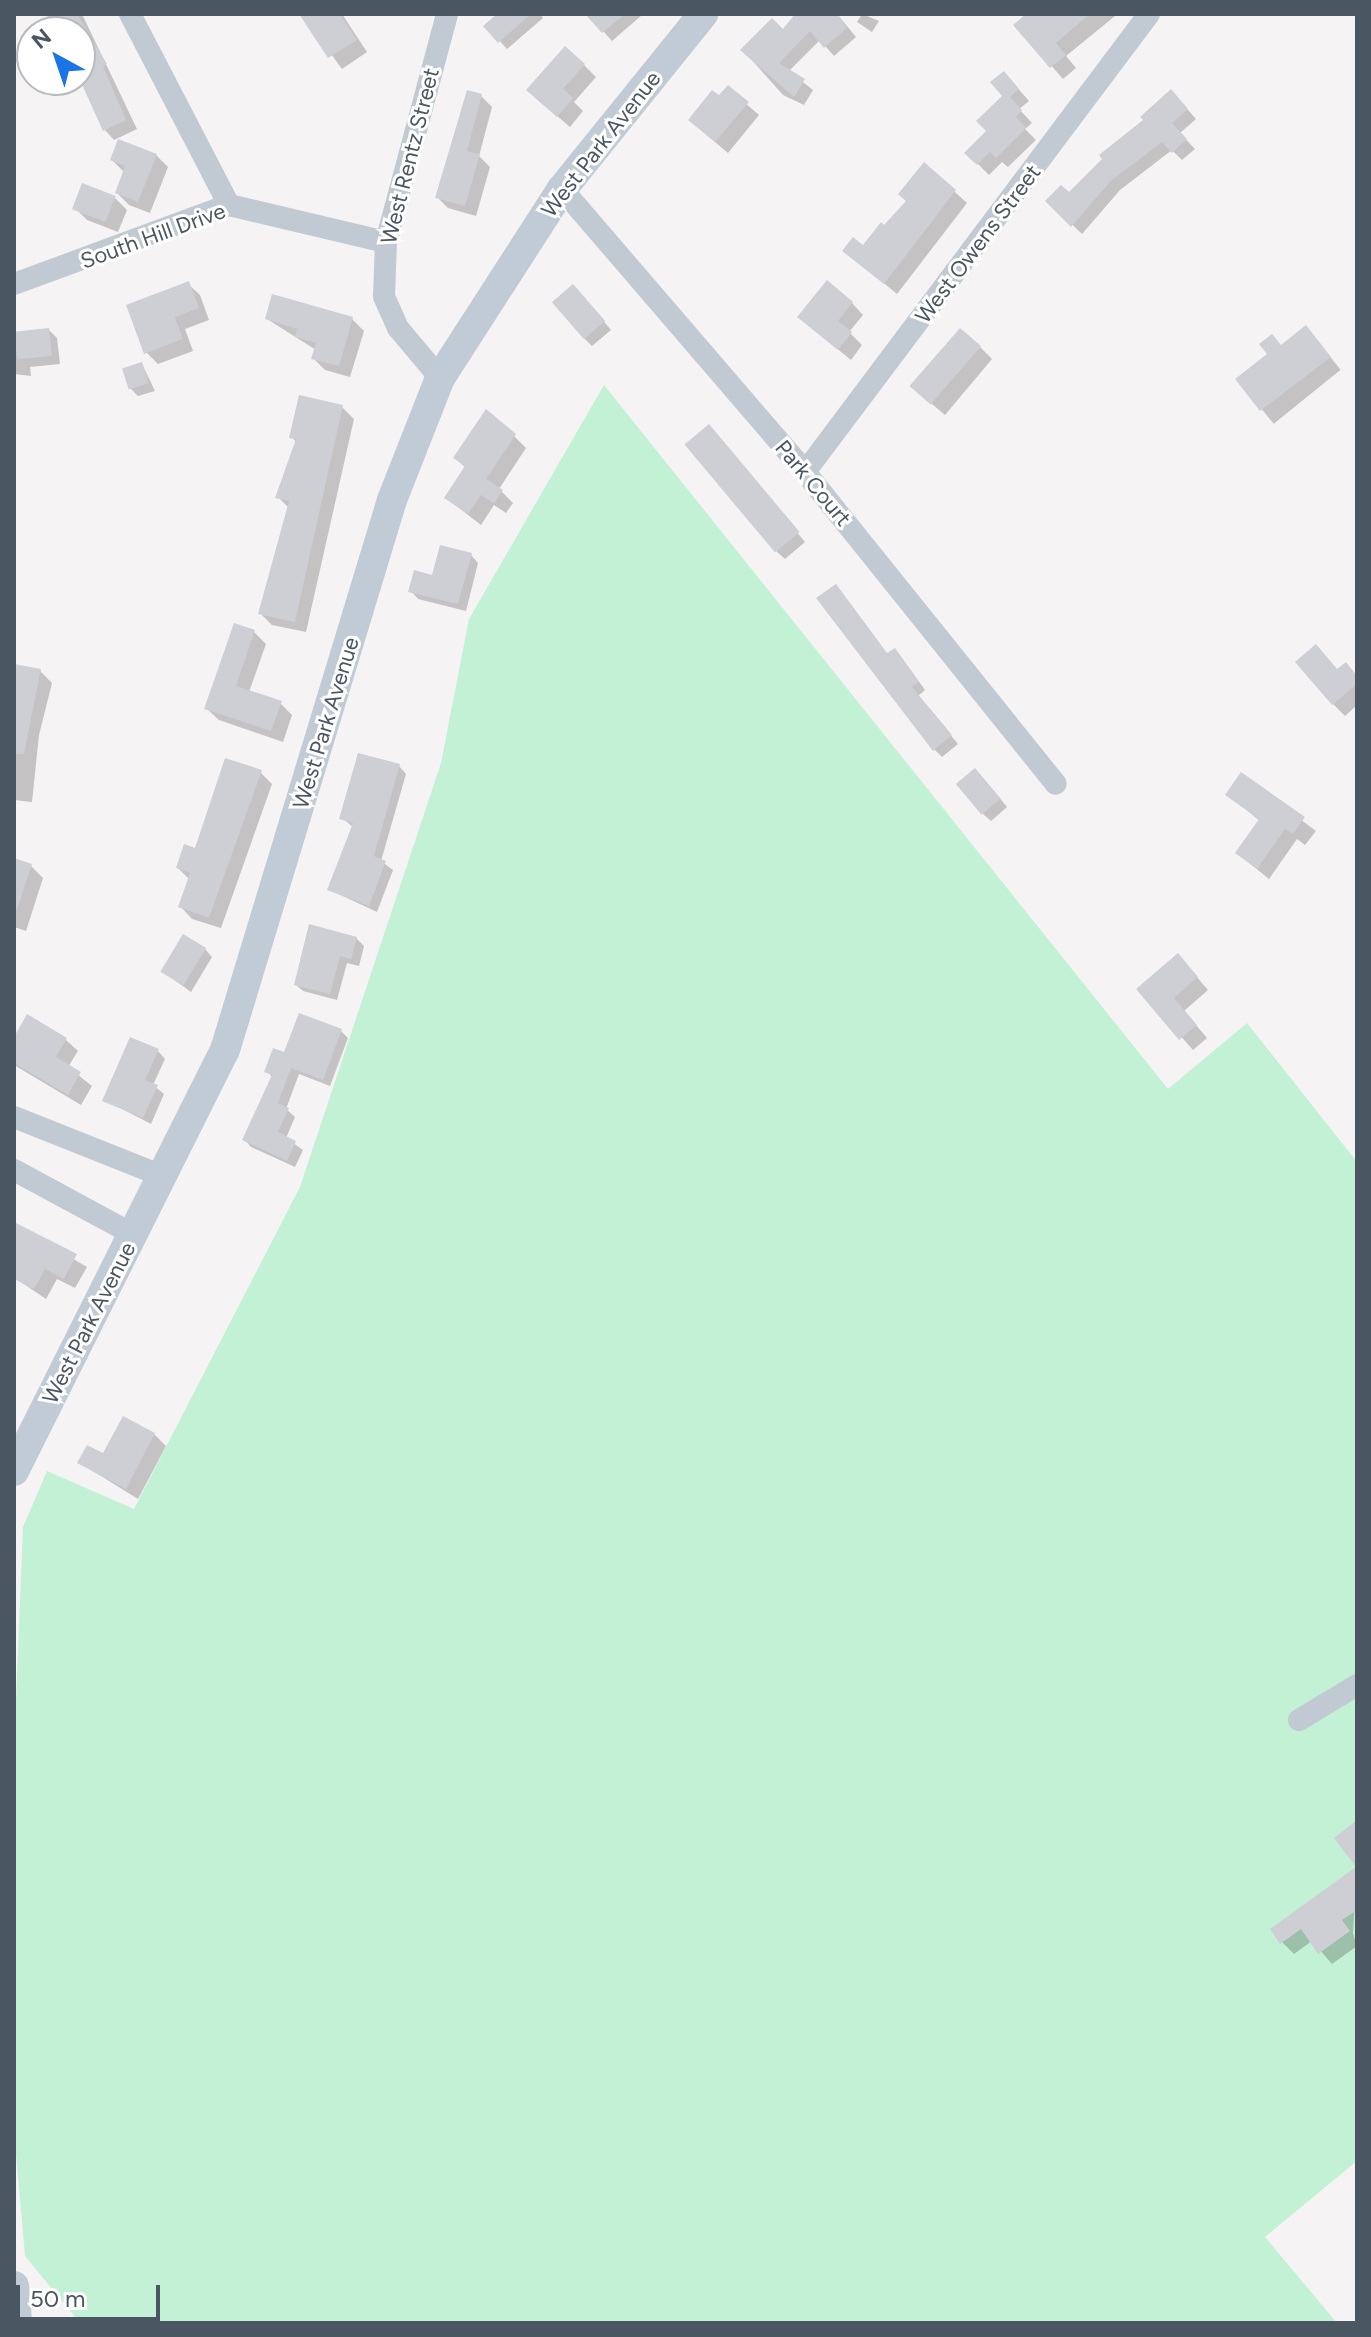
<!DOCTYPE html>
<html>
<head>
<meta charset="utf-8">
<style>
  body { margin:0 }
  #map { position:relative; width:1371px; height:2337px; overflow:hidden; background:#f5f3f3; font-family:Figtree,sans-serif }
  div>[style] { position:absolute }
  .green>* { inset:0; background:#c3f1d5 }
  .shadow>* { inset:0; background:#0003; transform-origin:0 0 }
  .building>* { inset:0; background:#cdcfd5; transform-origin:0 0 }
  .street>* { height:22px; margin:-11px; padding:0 11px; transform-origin:11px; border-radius:11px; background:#c1cad2 }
  .secondary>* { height:30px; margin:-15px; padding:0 15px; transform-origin:15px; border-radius:15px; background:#c1cbd6 }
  span { translate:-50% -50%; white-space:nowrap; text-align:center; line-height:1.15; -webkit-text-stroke:6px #fff; paint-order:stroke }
  .street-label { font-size:22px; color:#4a5661 }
  .frame { position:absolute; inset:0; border:16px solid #4a5661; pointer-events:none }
  .north { position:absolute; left:16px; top:16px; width:80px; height:80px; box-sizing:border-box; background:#fff; border:2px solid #b7bbc0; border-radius:50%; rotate:320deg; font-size:22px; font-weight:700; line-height:32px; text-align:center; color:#4a5661 }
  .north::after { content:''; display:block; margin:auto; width:28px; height:36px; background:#1a73e8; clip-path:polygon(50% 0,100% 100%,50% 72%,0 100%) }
  .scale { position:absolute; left:16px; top:2285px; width:144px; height:36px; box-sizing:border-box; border:4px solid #4a5661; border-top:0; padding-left:10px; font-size:24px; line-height:28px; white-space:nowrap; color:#4a5661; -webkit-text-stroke:6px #fff; paint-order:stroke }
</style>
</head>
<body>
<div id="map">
  <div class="green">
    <i style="clip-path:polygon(604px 385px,1168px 1089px,1247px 1023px,1357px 1162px,1357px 2161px,1265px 2237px,1337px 2323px,80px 2323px,25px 2256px,14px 2131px,14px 1749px,23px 1527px,47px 1471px,134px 1509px,300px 1187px,441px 763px,469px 619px)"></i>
  </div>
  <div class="shadow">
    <i style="clip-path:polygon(48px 14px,82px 14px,137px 129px,114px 140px,105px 130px,80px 76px,80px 32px,56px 32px)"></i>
    <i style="clip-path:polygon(302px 14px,342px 14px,367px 52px,342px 69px)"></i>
    <i style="clip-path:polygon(500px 14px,540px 14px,543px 18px,507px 49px,486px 26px)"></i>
    <i style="clip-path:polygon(588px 14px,641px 14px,642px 15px,612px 41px)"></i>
    <i style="clip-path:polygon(803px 14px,837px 14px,856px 37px,834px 56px,820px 40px,789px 71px,813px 90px,804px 105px,783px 95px,743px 50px,783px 31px)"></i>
    <i style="clip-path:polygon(862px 14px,879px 21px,872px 32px,857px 22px)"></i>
    <i style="clip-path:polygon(1029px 14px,1114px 14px,1115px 16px,1066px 56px,1076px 68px,1063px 79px,1016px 25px)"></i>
    <i style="clip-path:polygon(32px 62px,32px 75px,26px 66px)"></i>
    <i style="clip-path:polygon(584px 65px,596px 77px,574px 102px,583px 111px,570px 127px,541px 102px)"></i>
    <i style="clip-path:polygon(35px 80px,68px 80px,47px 93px)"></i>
    <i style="clip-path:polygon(1014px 84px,1029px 101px,1019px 109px,1032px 123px,1025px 129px,1036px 140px,1008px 167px,1002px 162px,989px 175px,967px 153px,989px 131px)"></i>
    <i style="clip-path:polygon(728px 88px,759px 115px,728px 153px,702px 131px)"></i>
    <i style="clip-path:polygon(481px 96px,492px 107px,479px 156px,490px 167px,476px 216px,448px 208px,437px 197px)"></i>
    <i style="clip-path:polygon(1180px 101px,1196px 119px,1180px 133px,1195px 149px,1182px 160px,1172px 150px,1120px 190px,1082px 234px,1048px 201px,1069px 195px,1146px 121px)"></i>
    <i style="clip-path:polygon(156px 155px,168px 167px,150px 213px,129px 205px,117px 193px,125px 173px,112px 160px)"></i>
    <i style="clip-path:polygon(925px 165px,967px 203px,897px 294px,845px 251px,863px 248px,885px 228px,908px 202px)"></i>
    <i style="clip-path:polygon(115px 198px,127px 210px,118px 232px,87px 220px,75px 208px)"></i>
    <i style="clip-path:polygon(188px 284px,200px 295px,209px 320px,185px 329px,193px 351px,158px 364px,146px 352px)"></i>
    <i style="clip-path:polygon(581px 294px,611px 330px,592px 346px,584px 338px)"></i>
    <i style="clip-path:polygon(852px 303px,863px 315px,849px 332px,862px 345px,851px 360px,812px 328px)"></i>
    <i style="clip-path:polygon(267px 319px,352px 319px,364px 331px,350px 377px,325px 370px,313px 358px,316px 350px)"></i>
    <i style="left:1306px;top:327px;width:55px;height:86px;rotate:51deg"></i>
    <i style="clip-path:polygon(49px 330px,57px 338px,60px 364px,30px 367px,31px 376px,14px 374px,14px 336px)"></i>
    <i style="clip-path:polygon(980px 347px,992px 359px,945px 415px,925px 398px)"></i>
    <i style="clip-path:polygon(142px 364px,155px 391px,138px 396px,130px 388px)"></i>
    <i style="clip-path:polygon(342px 407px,354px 419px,306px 632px,272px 625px,260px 613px,289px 508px,278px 497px,297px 443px,292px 437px)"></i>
    <i style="clip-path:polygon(716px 435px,805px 542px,785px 559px,777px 552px)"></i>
    <i style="clip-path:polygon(514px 436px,526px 448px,499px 489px,513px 503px,506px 513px,494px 505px,481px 525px,446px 498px,466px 468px,455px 458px)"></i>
    <i style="clip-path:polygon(471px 555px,478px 563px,466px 611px,418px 599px,411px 591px)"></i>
    <i style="clip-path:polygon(819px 599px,888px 655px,895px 650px,902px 658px,925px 690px,918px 696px,958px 744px,942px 757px,935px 750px)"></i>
    <i style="clip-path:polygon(254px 632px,266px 644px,249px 692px,280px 703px,292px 715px,283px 742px,219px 720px,207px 709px)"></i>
    <i style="clip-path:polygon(14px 666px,40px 671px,52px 683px,39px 735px,32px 802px,14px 800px)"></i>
    <i style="clip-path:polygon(1338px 671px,1357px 677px,1357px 705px,1345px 716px,1333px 704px)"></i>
    <i style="clip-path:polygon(399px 766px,406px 774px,381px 861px,393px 870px,377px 912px,330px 890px,353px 827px,342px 818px)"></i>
    <i style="clip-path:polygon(260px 772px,272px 784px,221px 928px,192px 919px,181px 907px,190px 880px,178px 868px)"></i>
    <i style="clip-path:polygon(1241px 775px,1316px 831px,1305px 845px,1297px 839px,1269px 879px,1237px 853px,1260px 821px,1227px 794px)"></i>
    <i style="clip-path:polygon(983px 778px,1007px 807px,991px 821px,983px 814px)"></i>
    <i style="clip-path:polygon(14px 861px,31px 866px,43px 878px,26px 931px,14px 927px)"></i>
    <i style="clip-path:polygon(356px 938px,364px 946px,359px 966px,347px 963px,337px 1000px,303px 991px,295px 984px)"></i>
    <i style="clip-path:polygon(205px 949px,212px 957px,191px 992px,162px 971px)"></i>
    <i style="clip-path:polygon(1189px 968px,1208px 990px,1184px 1011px,1207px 1038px,1193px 1050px,1139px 989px)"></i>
    <i style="clip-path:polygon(341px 1031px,348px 1038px,330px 1086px,299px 1074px,286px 1109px,295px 1117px,286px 1138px,303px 1150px,295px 1167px,251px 1147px,244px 1139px,273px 1078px,267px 1071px,285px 1054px)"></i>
    <i style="clip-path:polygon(66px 1040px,78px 1051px,68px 1067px,92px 1086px,81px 1105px,14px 1065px,14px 1041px)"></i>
    <i style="clip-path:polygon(158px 1051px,165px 1059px,153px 1085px,164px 1094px,151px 1124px,105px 1100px)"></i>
    <i style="clip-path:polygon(14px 1224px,87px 1267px,75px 1288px,57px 1279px,46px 1299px,15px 1278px)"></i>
    <i style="clip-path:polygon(154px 1434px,166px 1446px,138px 1499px,80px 1463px)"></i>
    <i style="clip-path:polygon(1357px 1868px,1353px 1933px,1357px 1946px,1332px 1964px,1312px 1941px,1294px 1954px,1282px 1942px)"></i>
  </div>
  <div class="building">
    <i style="clip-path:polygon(46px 14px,77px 14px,107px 64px,103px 66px,126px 120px,103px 131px,80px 80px,80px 32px,54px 32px)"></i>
    <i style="clip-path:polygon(299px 14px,340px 14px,357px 40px,328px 58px)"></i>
    <i style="clip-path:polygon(497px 14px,531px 14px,498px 43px,483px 26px)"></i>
    <i style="clip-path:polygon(585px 14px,625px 14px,602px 33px)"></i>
    <i style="clip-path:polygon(795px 14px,837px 14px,848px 27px,824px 48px,810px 31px,779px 63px,805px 79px,794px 97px,740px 50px,772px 18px,783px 29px)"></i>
    <i style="clip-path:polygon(1026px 14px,1090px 14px,1056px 43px,1066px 55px,1050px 68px,1013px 25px)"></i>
    <i style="clip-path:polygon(565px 46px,585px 64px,563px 89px,573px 98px,557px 117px,526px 90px)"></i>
    <i style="clip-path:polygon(1004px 71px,1019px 89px,1010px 97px,1022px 110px,1016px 117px,1026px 128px,996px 158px,990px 152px,977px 165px,964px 153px,986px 131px,976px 121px,1002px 96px,990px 82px)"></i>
    <i style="clip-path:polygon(728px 85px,749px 102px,715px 142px,688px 120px,712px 90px,719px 95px)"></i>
    <i style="clip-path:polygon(1171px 89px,1188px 109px,1172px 123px,1187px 139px,1172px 153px,1162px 142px,1111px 181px,1071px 227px,1045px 201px,1061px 185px,1069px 192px,1102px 159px,1099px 155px,1143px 120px,1140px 117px)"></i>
    <i style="clip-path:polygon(467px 90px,482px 94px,467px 151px,480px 154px,465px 206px,435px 198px)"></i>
    <i style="clip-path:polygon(118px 139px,157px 154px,138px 202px,115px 193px,125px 166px,110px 160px)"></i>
    <i style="clip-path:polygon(924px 162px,956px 190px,884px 284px,842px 251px,853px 237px,863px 245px,881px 222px,884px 225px,906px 201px,898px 194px)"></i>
    <i style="left:82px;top:183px;width:36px;height:28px;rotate:21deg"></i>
    <i style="clip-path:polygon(827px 280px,853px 302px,838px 321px,852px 332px,838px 350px,797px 317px)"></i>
    <i style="clip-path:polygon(189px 281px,199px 308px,175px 317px,183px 339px,144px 354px,126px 305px)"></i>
    <i style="left:573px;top:284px;width:49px;height:28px;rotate:49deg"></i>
    <i style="clip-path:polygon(272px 294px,353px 317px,339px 366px,311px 359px,316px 343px,295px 337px,297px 329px,265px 319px)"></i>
    <i style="clip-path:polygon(1306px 325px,1331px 357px,1260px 411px,1235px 379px,1267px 354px,1259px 344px,1272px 334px,1281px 345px)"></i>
    <i style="left:49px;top:328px;width:28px;height:35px;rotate:84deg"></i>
    <i style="left:960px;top:328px;width:28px;height:77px;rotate:41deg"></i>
    <i style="left:142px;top:362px;width:22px;height:21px;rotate:72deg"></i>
    <i style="clip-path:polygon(299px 395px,343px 405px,295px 622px,258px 614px,289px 501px,275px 498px,296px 439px,289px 438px)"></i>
    <i style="clip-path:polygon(486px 409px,516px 434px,486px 479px,503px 490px,494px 503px,481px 495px,468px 514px,444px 498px,465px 466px,453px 458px)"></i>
    <i style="left:709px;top:424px;width:141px;height:32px;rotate:50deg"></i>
    <i style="clip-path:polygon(440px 545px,472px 553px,458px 604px,408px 592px,414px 570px,432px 575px)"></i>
    <i style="clip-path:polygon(836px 584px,887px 653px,895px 648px,919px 682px,912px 687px,952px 735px,933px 751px,816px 598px)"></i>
    <i style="clip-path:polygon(234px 623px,255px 630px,236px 686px,282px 701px,271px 731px,204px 709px)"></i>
    <i style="clip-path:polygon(1316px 644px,1337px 669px,1346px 662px,1357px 676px,1357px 684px,1332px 705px,1295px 662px)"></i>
    <i style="clip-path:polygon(14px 664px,41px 669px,24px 754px,14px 754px)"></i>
    <i style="clip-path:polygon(358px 753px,400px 764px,374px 856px,386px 861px,369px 906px,327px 890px,353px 823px,339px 819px)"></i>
    <i style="clip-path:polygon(225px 758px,262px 770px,209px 918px,178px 907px,190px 873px,176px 868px,184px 844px,195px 848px)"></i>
    <i style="left:975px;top:768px;width:40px;height:25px;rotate:50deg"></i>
    <i style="clip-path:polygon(1241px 772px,1305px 817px,1293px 834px,1285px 829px,1257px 869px,1235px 853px,1259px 819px,1225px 795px)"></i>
    <i style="clip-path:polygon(14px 858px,32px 864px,17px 910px,14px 909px)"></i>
    <i style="clip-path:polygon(309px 924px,357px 937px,351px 959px,340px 956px,330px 994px,294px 985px)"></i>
    <i style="left:183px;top:934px;width:27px;height:44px;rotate:31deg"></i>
    <i style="clip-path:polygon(1178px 953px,1198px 977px,1174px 998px,1197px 1025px,1179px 1040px,1136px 989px)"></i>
    <i style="clip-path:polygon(299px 1013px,342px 1029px,323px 1080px,291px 1068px,278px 1103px,289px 1108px,278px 1132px,296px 1141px,287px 1161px,242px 1140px,272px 1075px,264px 1072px,273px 1048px,284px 1052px)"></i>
    <i style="clip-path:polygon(27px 1014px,67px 1038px,56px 1057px,81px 1072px,68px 1095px,14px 1063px,14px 1037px)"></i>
    <i style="clip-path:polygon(130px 1037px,159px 1049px,145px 1080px,158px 1085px,143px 1118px,102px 1101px)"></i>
    <i style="clip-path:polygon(14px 1222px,77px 1254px,64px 1279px,45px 1269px,34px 1289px,14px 1279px)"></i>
    <i style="clip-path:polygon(123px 1416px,155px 1433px,126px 1489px,77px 1463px,87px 1445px,103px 1453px)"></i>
    <i style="clip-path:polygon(1357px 1820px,1357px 1910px,1342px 1920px,1350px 1931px,1318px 1954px,1301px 1929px,1280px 1944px,1270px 1929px,1356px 1867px,1334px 1838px)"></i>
  </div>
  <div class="street">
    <i style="left:130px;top:14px;width:215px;rotate:62.6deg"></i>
    <i style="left:562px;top:189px;width:373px;rotate:49.3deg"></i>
    <i style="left:805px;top:472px;width:400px;rotate:51.2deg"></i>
    <i style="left:14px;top:284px;width:229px;rotate:-20.2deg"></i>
    <i style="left:229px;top:205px;width:161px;rotate:13.3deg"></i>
    <i style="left:440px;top:378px;width:65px;rotate:-130deg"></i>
    <i style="left:398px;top:328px;width:35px;rotate:-114deg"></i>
    <i style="left:384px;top:296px;width:54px;rotate:-87.9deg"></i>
    <i style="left:386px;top:242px;width:236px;rotate:-75deg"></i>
    <i style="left:805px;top:472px;width:573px;rotate:-53.09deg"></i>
    <i style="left:14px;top:1117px;width:159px;rotate:21.7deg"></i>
    <i style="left:14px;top:1170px;width:136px;rotate:28.4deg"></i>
    <i style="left:1299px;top:1720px;width:68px;rotate:-31.1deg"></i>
  </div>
  <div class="secondary">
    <i style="left:14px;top:1471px;width:471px;rotate:-63.4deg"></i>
    <i style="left:225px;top:1050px;width:575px;rotate:-73.11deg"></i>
    <i style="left:392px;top:500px;width:131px;rotate:-68.5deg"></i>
    <i style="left:440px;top:378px;width:225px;rotate:-57.2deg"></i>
    <i style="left:562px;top:189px;width:225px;rotate:-51.1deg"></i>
    <i style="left:14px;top:2286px;width:37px;rotate:85deg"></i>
  </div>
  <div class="street-label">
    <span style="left:601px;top:144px;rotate:-52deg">West Park Avenue</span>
    <span style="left:410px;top:156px;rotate:-76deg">West Rentz Street</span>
    <span style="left:153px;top:236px;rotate:-20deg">South Hill Drive</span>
    <span style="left:978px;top:244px;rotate:-53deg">West Owens Street</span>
    <span style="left:813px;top:483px;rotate:50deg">Park Court</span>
    <span style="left:326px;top:723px;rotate:-73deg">West Park Avenue</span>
    <span style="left:89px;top:1323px;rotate:-63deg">West Park Avenue</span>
  </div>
  <div class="frame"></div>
  <div class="north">N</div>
  <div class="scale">50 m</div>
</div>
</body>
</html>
